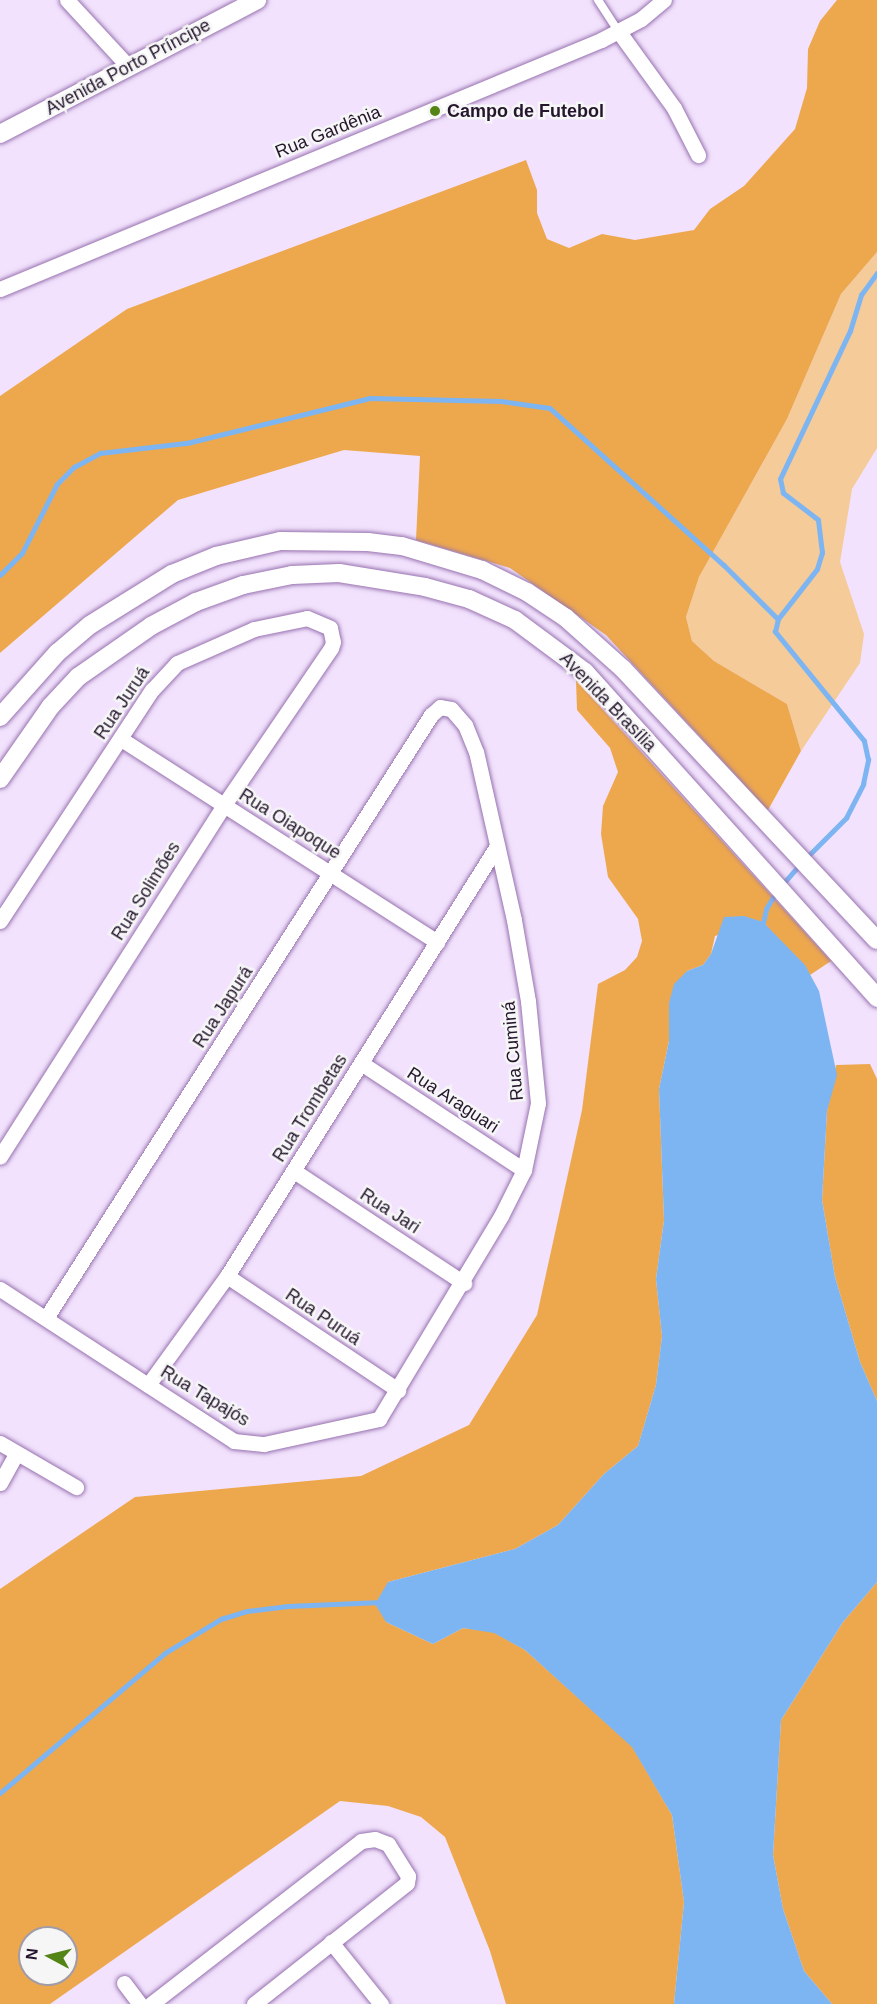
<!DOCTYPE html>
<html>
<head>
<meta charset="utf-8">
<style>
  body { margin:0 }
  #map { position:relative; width:877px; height:2004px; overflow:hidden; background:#f2e2fd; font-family:Helvetica,sans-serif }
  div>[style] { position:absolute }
  .green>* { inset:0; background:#f4cb99 }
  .forest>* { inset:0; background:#eda84e }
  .water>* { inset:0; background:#7db5f2 }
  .stream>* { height:4.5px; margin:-2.25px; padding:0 2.25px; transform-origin:2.25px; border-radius:2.25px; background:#7db5f2 }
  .roads { filter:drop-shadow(0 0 2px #9772af) drop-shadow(0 0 2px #9772af) }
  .service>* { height:8px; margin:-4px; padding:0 4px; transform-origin:4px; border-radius:4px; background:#fff }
  .minor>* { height:15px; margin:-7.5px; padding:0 7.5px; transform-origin:7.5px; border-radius:7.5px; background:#fff }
  .tertiary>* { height:18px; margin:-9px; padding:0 9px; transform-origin:9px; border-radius:9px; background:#fff }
  .dots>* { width:16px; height:16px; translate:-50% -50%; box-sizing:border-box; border:3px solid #f6f6f6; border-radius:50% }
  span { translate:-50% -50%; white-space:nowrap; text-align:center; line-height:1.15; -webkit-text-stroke:5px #f6f6f6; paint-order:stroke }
  .street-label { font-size:18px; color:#25162e }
  .poi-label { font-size:18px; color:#25162e; font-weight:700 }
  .left { translate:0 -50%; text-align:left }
  .north { position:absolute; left:18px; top:1926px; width:60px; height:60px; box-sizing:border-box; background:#f6f6f6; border:2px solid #a29ca6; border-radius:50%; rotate:277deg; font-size:16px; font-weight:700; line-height:24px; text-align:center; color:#25162e }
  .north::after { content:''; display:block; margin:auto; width:21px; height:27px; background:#548415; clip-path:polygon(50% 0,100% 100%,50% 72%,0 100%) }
</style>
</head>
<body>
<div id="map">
  <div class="green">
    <i style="clip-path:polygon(877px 252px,877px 448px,852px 489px,840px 562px,864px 634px,860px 663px,801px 751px,787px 704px,714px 661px,692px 641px,686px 617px,699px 577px,787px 419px,841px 294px)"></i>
  </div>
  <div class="forest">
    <i style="clip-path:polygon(837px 0,877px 0,877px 252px,841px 294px,787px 419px,699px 577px,686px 617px,692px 641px,714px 661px,787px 704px,801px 751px,768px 810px,606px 635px,510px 568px,416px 540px,420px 456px,344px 450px,178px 500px,0 653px,0 396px,127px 309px,526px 160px,537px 190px,537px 213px,547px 239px,569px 248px,602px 234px,635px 240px,694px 230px,710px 209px,744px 186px,795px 129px,807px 88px,808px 49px,820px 21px)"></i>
    <i style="clip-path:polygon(evenodd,576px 680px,831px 961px,810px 975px,763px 922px,715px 936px,711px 954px,703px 965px,687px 971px,669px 1003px,669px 1041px,659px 1089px,664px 1220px,656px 1279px,662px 1336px,656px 1385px,638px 1446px,604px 1474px,558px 1525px,515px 1549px,388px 1582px,386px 1622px,433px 1644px,463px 1628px,494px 1632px,525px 1650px,632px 1746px,672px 1815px,684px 1902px,674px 2004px,506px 2004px,490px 1951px,445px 1837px,421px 1817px,388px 1806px,340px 1801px,50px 2004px,0 2004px,0 1589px,135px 1497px,361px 1476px,469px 1425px,537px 1315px,582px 1110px,598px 984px,625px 970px,637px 957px,642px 941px,638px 919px,608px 877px,601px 834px,603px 806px,618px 772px,610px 748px,577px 710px,576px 680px,30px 1938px,66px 1938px,66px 1974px,30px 1974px,30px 1938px)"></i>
    <i style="clip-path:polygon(870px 1064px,877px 1079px,877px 1401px,860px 1362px,835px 1277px,822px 1200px,827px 1111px,836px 1065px)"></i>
    <i style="clip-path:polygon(877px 1582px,877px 2004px,832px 2004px,804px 1971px,783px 1909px,773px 1855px,781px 1720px,843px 1622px)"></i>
  </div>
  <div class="water">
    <i style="clip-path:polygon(744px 916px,763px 922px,805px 965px,819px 991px,837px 1075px,827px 1111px,822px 1200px,835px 1277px,860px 1362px,877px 1401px,877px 1582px,843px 1622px,781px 1720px,773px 1855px,783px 1909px,804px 1971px,832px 2004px,674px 2004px,684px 1902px,672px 1815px,632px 1747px,525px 1650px,494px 1633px,463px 1628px,433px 1644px,386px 1622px,375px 1604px,388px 1582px,515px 1549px,558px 1525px,604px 1474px,638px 1446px,656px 1385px,662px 1336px,656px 1279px,664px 1220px,659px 1089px,669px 1041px,669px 1003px,674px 984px,687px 971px,703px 965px,711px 954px,724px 917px)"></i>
  </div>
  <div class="stream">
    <i style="left:0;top:575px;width:31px;rotate:-45deg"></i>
    <i style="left:22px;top:553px;width:77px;rotate:-63.1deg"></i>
    <i style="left:57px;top:484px;width:24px;rotate:-45deg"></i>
    <i style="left:74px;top:467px;width:30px;rotate:-28deg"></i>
    <i style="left:100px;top:453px;width:88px;rotate:-6.6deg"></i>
    <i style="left:187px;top:443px;width:188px;rotate:-13.8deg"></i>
    <i style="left:370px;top:398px;width:131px;rotate:1.3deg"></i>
    <i style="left:501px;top:401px;width:49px;rotate:8.1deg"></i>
    <i style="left:550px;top:408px;width:234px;rotate:42.1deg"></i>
    <i style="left:724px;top:565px;width:76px;rotate:45deg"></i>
    <i style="left:806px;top:858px;width:57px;rotate:-45deg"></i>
    <i style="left:846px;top:818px;width:38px;rotate:-63deg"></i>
    <i style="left:863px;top:784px;width:25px;rotate:-78deg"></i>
    <i style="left:868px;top:760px;width:19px;rotate:-102deg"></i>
    <i style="left:864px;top:741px;width:141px;rotate:-129.2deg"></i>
    <i style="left:775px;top:632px;width:13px;rotate:-77deg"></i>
    <i style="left:778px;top:619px;width:63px;rotate:-52deg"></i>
    <i style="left:817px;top:569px;width:17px;rotate:-73deg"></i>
    <i style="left:822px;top:553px;width:33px;rotate:-97deg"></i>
    <i style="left:818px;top:520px;width:44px;rotate:-142.4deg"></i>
    <i style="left:783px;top:493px;width:14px;rotate:-102deg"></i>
    <i style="left:780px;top:479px;width:164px;rotate:-64.7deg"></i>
    <i style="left:850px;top:331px;width:38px;rotate:-73deg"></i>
    <i style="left:861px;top:295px;width:27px;rotate:-54deg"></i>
    <i style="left:782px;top:885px;width:28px;rotate:-49deg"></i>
    <i style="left:762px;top:927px;width:18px;rotate:-77deg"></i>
    <i style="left:766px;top:909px;width:21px;rotate:-59deg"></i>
    <i style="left:0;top:1793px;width:216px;rotate:-40.3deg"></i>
    <i style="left:165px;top:1653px;width:66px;rotate:-31.3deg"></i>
    <i style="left:221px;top:1619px;width:27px;rotate:-17deg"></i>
    <i style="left:247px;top:1611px;width:41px;rotate:-7deg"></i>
    <i style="left:288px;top:1606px;width:93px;rotate:-2.5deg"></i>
  </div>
  <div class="roads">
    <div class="service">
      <i style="left:598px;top:0;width:38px;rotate:57deg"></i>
    </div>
    <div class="minor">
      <i style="left:67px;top:0;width:90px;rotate:47.3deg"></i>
      <i style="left:619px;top:32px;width:94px;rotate:54.1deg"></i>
      <i style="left:674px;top:108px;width:53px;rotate:62.9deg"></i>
      <i style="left:0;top:289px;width:651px;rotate:-22.5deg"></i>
      <i style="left:601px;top:40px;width:45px;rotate:-27.7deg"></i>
      <i style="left:641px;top:19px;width:30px;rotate:-40deg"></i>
      <i style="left:121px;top:739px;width:376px;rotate:32.7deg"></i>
      <i style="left:0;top:921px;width:277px;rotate:-56.7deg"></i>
      <i style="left:152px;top:690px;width:37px;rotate:-47deg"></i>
      <i style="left:177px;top:663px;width:84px;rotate:-23.8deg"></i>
      <i style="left:254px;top:629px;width:54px;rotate:-11.7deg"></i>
      <i style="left:307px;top:618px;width:25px;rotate:23deg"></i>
      <i style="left:330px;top:628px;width:14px;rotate:78deg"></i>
      <i style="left:333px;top:642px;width:6px;rotate:108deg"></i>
      <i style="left:331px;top:648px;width:190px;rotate:124.3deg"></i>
      <i style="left:224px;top:805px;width:417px;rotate:122.5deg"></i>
      <i style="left:361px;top:1063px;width:195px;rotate:33.3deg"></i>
      <i style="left:294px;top:1171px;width:204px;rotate:33.4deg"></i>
      <i style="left:227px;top:1276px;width:206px;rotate:33.7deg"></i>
      <i style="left:0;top:1289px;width:279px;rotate:33deg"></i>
      <i style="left:234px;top:1441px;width:30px;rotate:6deg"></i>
      <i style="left:264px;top:1444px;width:118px;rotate:-12.3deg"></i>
      <i style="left:379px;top:1419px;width:237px;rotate:-59deg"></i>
      <i style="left:501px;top:1216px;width:51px;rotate:-63.4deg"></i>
      <i style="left:524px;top:1170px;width:68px;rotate:-78.2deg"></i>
      <i style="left:538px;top:1103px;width:102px;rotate:-95.6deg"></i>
      <i style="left:528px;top:1001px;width:82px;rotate:-99.8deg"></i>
      <i style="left:514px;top:920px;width:172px;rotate:-102.7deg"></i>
      <i style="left:476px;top:752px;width:29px;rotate:-112deg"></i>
      <i style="left:465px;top:725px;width:21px;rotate:-131deg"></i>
      <i style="left:451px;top:709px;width:11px;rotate:-170deg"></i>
      <i style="left:440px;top:707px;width:12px;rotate:138deg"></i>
      <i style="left:431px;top:715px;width:715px;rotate:122.56deg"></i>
      <i style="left:148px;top:1385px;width:135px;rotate:-54.1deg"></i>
      <i style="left:227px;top:1276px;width:508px;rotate:-57.88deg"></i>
      <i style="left:0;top:1443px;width:88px;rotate:30.1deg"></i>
      <i style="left:0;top:1483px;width:33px;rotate:-61deg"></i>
      <i style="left:331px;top:1942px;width:80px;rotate:51.1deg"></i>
      <i style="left:124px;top:1983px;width:26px;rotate:53deg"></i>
      <i style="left:151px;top:2004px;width:266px;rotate:-37.8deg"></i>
      <i style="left:361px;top:1841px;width:14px;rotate:-8deg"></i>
      <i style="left:375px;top:1839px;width:14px;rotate:21deg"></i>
      <i style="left:388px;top:1844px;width:38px;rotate:58deg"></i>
      <i style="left:408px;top:1876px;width:7px;rotate:98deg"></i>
      <i style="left:407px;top:1883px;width:195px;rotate:141.7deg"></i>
    </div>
    <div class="tertiary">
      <i style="left:0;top:134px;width:290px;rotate:-27.5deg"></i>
      <i style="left:0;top:717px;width:86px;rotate:-48.3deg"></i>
      <i style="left:57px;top:653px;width:43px;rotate:-40.3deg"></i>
      <i style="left:90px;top:625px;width:97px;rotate:-31.9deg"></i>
      <i style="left:172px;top:574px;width:48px;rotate:-22.2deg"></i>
      <i style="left:216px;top:556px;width:66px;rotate:-13.2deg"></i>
      <i style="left:280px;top:541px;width:88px;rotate:0.7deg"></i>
      <i style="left:368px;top:542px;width:34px;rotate:7deg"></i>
      <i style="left:402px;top:546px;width:84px;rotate:16.7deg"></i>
      <i style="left:482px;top:570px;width:50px;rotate:26.1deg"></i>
      <i style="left:527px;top:592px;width:47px;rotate:33.7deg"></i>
      <i style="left:566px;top:618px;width:76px;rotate:41.8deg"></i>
      <i style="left:623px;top:669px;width:371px;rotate:46.9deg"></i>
      <i style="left:0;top:779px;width:89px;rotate:-55.1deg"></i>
      <i style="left:51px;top:706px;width:40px;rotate:-47deg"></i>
      <i style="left:78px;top:677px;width:89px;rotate:-34.9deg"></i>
      <i style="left:151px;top:626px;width:51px;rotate:-28.1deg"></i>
      <i style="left:196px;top:602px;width:50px;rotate:-19.9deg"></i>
      <i style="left:243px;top:585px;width:50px;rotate:-11.5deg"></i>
      <i style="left:292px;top:575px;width:47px;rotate:-2.4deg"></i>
      <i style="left:339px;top:573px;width:87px;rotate:9.2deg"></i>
      <i style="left:425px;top:587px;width:46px;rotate:15.3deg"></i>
      <i style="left:469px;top:599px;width:51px;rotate:24.5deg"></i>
      <i style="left:515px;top:620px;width:87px;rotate:36.6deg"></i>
      <i style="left:585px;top:672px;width:438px;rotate:48.1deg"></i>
    </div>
  </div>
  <div class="dots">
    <i style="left:435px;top:111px;background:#548415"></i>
  </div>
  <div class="street-label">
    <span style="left:128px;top:67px;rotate:-28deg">Avenida Porto Príncipe</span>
    <span style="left:328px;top:132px;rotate:-22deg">Rua Gardênia</span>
    <span style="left:608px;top:702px;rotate:46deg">Avenida Brasília</span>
    <span style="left:122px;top:703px;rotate:-56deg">Rua Juruá</span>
    <span style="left:290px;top:824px;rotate:32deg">Rua Oiapoque</span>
    <span style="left:146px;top:891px;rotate:-58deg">Rua Solimões</span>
    <span style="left:223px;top:1007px;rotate:-57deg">Rua Japurá</span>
    <span style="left:513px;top:1051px;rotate:-95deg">Rua Cuminá</span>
    <span style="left:453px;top:1100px;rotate:33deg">Rua Araguari</span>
    <span style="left:310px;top:1108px;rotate:-58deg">Rua Trombetas</span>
    <span style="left:390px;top:1211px;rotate:33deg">Rua Jari</span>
    <span style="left:323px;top:1317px;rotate:34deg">Rua Puruá</span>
    <span style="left:205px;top:1396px;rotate:31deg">Rua Tapajós</span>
  </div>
  <div class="poi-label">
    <span class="left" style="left:447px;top:111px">Campo de Futebol</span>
  </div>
  <div class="north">N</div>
</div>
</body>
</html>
